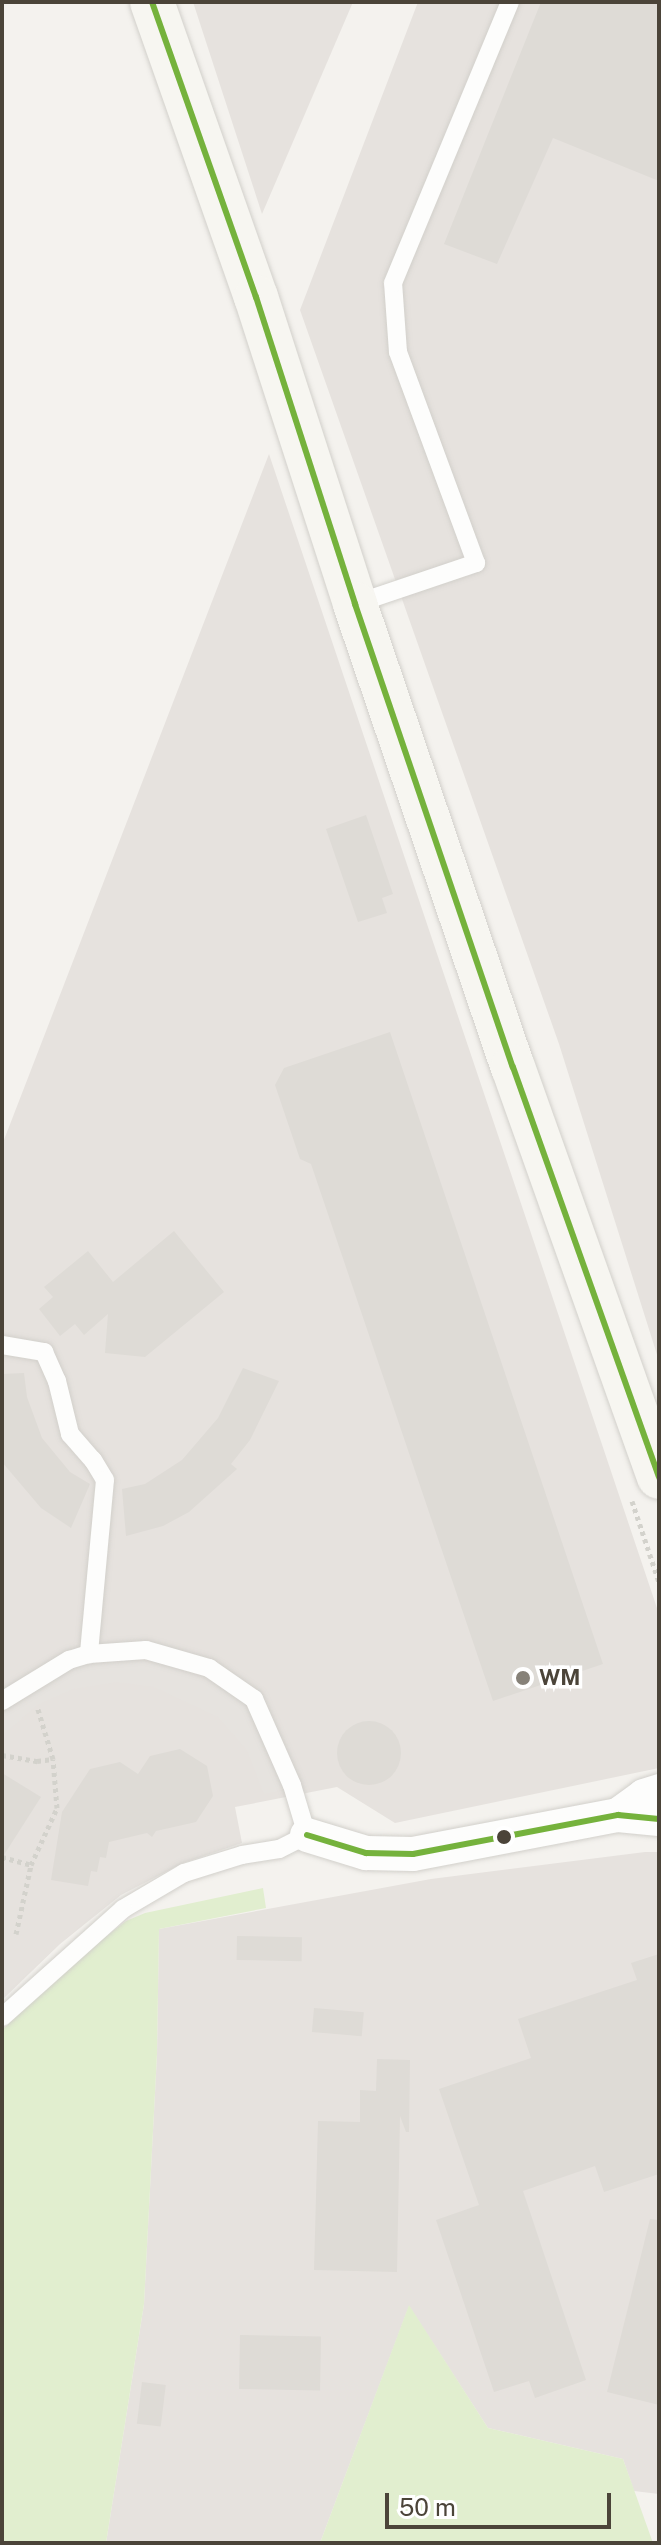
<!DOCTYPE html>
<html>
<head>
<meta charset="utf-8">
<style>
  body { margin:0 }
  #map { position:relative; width:661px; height:2545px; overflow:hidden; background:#f4f2ee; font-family:"Public Sans",sans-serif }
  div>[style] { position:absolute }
  .industrial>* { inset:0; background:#e6e2de }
  .green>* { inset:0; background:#e1eecf }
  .parking>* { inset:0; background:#e6e3df }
  .building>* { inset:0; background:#dedbd6; transform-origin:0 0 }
  .round { border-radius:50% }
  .path>* { height:5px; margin-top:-2.5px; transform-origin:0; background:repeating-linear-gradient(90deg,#d3d2cc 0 4px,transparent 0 8px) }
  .roads { filter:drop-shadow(0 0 2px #d2d0cb) drop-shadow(0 0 2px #d2d0cb) }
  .lane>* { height:18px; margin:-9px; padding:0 9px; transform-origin:9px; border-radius:9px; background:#fdfdfc }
  .street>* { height:34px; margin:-17px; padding:0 17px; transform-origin:17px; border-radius:17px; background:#fdfdfc }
  .secondary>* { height:44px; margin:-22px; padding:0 22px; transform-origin:22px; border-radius:22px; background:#f7f6f1 }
  .bus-1>* { height:6px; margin:-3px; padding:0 3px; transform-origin:3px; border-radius:3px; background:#75b23c }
  .dots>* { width:22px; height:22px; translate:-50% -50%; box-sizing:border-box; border:4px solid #fff; border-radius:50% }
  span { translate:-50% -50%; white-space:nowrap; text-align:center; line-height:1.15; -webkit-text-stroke:7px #fff; paint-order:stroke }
  .poi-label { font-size:22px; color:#4b4439; font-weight:700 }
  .left { translate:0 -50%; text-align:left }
  .frame { position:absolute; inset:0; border:4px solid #4b4439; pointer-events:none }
  .scale { position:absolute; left:385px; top:2493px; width:226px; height:36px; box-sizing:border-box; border:4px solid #4b4439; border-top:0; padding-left:10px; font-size:24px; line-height:28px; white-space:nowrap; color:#4b4439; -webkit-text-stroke:6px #fff; paint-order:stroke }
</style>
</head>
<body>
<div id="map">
  <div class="industrial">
    <i style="clip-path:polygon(193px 2px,353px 2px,262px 214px)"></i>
    <i style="clip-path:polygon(418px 2px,659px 2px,659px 1361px,559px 1044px,300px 310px)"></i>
    <i style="clip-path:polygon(269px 454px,659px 1614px,659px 1768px,395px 1823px,337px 1787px,235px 1807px,242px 1843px,183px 1863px,121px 1895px,60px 1944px,2px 2000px,2px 1145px)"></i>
    <i style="clip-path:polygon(645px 1852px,659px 1852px,659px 2494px,634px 2491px,623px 2459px,488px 2428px,409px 2306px,320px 2543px,106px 2543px,144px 2304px,157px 2054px,159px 1929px,431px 1879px)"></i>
  </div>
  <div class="green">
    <i style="clip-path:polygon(263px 1888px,266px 1908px,159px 1929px,157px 2054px,144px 2304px,106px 2543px,2px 2543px,2px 2030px,82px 1955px,126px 1921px,145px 1913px)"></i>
    <i style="clip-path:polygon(409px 2305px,488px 2428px,623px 2459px,653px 2543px,320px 2543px)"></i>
  </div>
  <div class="parking">
    <i style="clip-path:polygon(122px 1661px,157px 1663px,223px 1685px,244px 1704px,266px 1734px,289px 1788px,264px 1794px,247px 1750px,218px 1717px,154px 1687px,117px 1682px,73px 1689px,37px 1705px,4px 1734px,2px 1731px,2px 1705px,67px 1668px)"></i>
  </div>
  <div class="building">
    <i style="clip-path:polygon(541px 2px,659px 2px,659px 181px,553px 138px,497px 264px,444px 244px)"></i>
    <i style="clip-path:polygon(366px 815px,393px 894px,382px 898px,387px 913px,358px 922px,326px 829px)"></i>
    <i style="clip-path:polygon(390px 1032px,603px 1664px,493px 1701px,311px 1164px,300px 1159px,275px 1085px,284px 1068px)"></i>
    <i style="clip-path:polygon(174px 1231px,224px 1292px,145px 1357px,105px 1353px,108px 1314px,84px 1335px,75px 1324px,60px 1336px,39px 1309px,53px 1297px,44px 1287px,88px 1251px,113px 1282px)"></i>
    <i style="clip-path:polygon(243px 1368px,279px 1381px,250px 1440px,231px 1464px,237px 1469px,189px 1512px,163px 1526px,126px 1536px,122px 1489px,145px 1484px,182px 1460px,218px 1418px)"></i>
    <i style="clip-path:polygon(24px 1373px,27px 1397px,42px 1438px,70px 1472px,90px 1484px,71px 1528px,41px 1508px,2px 1462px,2px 1374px)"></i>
    <i class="round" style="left:337px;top:1721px;width:64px;height:64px"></i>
    <i style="clip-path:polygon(180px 1749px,207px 1766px,213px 1796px,196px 1822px,156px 1831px,152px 1837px,147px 1833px,109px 1842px,106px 1858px,100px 1857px,97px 1872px,91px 1871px,88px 1886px,51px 1880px,62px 1812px,90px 1769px,120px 1762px,138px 1774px,150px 1756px)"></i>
    <i style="clip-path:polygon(2px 1773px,41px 1797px,2px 1858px)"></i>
    <i style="left:237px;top:1936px;width:65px;height:24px;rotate:1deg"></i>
    <i style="clip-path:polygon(659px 1954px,659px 2174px,604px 2192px,595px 2166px,523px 2191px,586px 2380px,535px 2398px,529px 2381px,494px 2392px,436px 2220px,479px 2205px,439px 2089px,531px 2058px,518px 2019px,637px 1980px,631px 1963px)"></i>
    <i style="left:314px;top:2008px;width:50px;height:24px;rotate:5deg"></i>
    <i style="clip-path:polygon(377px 2059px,410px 2060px,409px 2132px,406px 2132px,400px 2116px,397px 2272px,314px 2270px,318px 2121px,360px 2122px,360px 2090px,376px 2091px)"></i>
    <i style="clip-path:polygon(650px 2219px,659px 2220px,659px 2405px,607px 2392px)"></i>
    <i style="left:240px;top:2335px;width:81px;height:54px;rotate:1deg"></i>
    <i style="left:142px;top:2382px;width:24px;height:42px;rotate:7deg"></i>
  </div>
  <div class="path">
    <i style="left:632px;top:1501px;width:85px;rotate:71.6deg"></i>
    <i style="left:2px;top:1755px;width:36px;rotate:10deg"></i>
    <i style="left:37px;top:1761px;width:16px;rotate:-7deg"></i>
    <i style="left:2px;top:1857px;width:30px;rotate:15deg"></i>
    <i style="left:16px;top:1934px;width:71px;rotate:-77.7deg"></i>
    <i style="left:31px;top:1865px;width:63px;rotate:-65.5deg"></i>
    <i style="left:57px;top:1808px;width:49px;rotate:-94.7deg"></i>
    <i style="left:53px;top:1759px;width:55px;rotate:-106.8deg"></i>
  </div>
  <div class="roads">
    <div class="lane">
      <i style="left:355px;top:604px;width:128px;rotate:-18.7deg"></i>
      <i style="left:476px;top:563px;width:225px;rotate:-110.3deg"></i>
      <i style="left:398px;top:352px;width:69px;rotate:-94.1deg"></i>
      <i style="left:393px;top:283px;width:304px;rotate:-67.4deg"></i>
      <i style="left:2px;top:1345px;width:43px;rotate:9.5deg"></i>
      <i style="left:44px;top:1352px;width:32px;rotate:66deg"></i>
      <i style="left:57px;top:1381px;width:55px;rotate:76.2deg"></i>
      <i style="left:70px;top:1434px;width:35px;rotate:49deg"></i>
      <i style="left:93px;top:1460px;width:23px;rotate:59deg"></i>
      <i style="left:105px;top:1480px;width:175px;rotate:95.3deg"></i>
      <i style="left:2px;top:1701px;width:79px;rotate:-31.5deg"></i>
      <i style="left:69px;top:1660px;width:21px;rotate:-17deg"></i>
      <i style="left:89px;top:1654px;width:57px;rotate:-4deg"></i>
      <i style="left:146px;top:1650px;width:66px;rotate:15.9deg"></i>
      <i style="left:209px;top:1668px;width:55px;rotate:34.6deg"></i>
      <i style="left:254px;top:1699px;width:94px;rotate:66.2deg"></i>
      <i style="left:292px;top:1785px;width:52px;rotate:73.3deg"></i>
      <i style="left:307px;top:1835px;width:31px;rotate:153deg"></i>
      <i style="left:279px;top:1849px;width:37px;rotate:171deg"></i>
      <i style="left:242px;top:1855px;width:61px;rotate:162.8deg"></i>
      <i style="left:184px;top:1873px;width:71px;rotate:149.5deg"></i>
      <i style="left:123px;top:1909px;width:162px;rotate:138.2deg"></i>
    </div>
    <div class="street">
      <i style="left:618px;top:1815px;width:32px;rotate:-36deg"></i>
      <i style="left:644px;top:1796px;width:16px;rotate:-18deg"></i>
      <i style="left:307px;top:1835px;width:62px;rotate:17deg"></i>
      <i style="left:366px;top:1853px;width:47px;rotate:1.2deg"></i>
      <i style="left:413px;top:1854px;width:209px;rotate:-10.8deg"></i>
      <i style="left:618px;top:1815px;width:41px;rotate:5.6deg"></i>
    </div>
    <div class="secondary">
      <i style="left:152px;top:2px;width:313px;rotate:70.6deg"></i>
      <i style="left:256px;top:297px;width:323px;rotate:72.1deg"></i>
      <i style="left:355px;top:604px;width:489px;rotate:71.2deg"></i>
      <i style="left:513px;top:1067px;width:435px;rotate:70.4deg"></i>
    </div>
  </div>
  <div class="bus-1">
    <i style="left:152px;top:2px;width:313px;rotate:70.6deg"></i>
    <i style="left:256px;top:297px;width:323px;rotate:72.1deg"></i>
    <i style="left:355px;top:604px;width:489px;rotate:71.2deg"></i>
    <i style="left:513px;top:1067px;width:435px;rotate:70.4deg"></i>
    <i style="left:307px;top:1835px;width:62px;rotate:17deg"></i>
    <i style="left:366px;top:1853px;width:47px;rotate:1.2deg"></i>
    <i style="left:413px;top:1854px;width:209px;rotate:-10.8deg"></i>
    <i style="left:618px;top:1815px;width:41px;rotate:5.6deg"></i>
  </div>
  <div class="dots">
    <i style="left:523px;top:1678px;background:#868178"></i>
    <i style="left:504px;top:1837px;background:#4b4439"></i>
  </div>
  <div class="poi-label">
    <span class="left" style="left:539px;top:1678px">WM</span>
  </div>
  <div class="frame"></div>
  <div class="scale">50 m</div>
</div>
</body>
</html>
